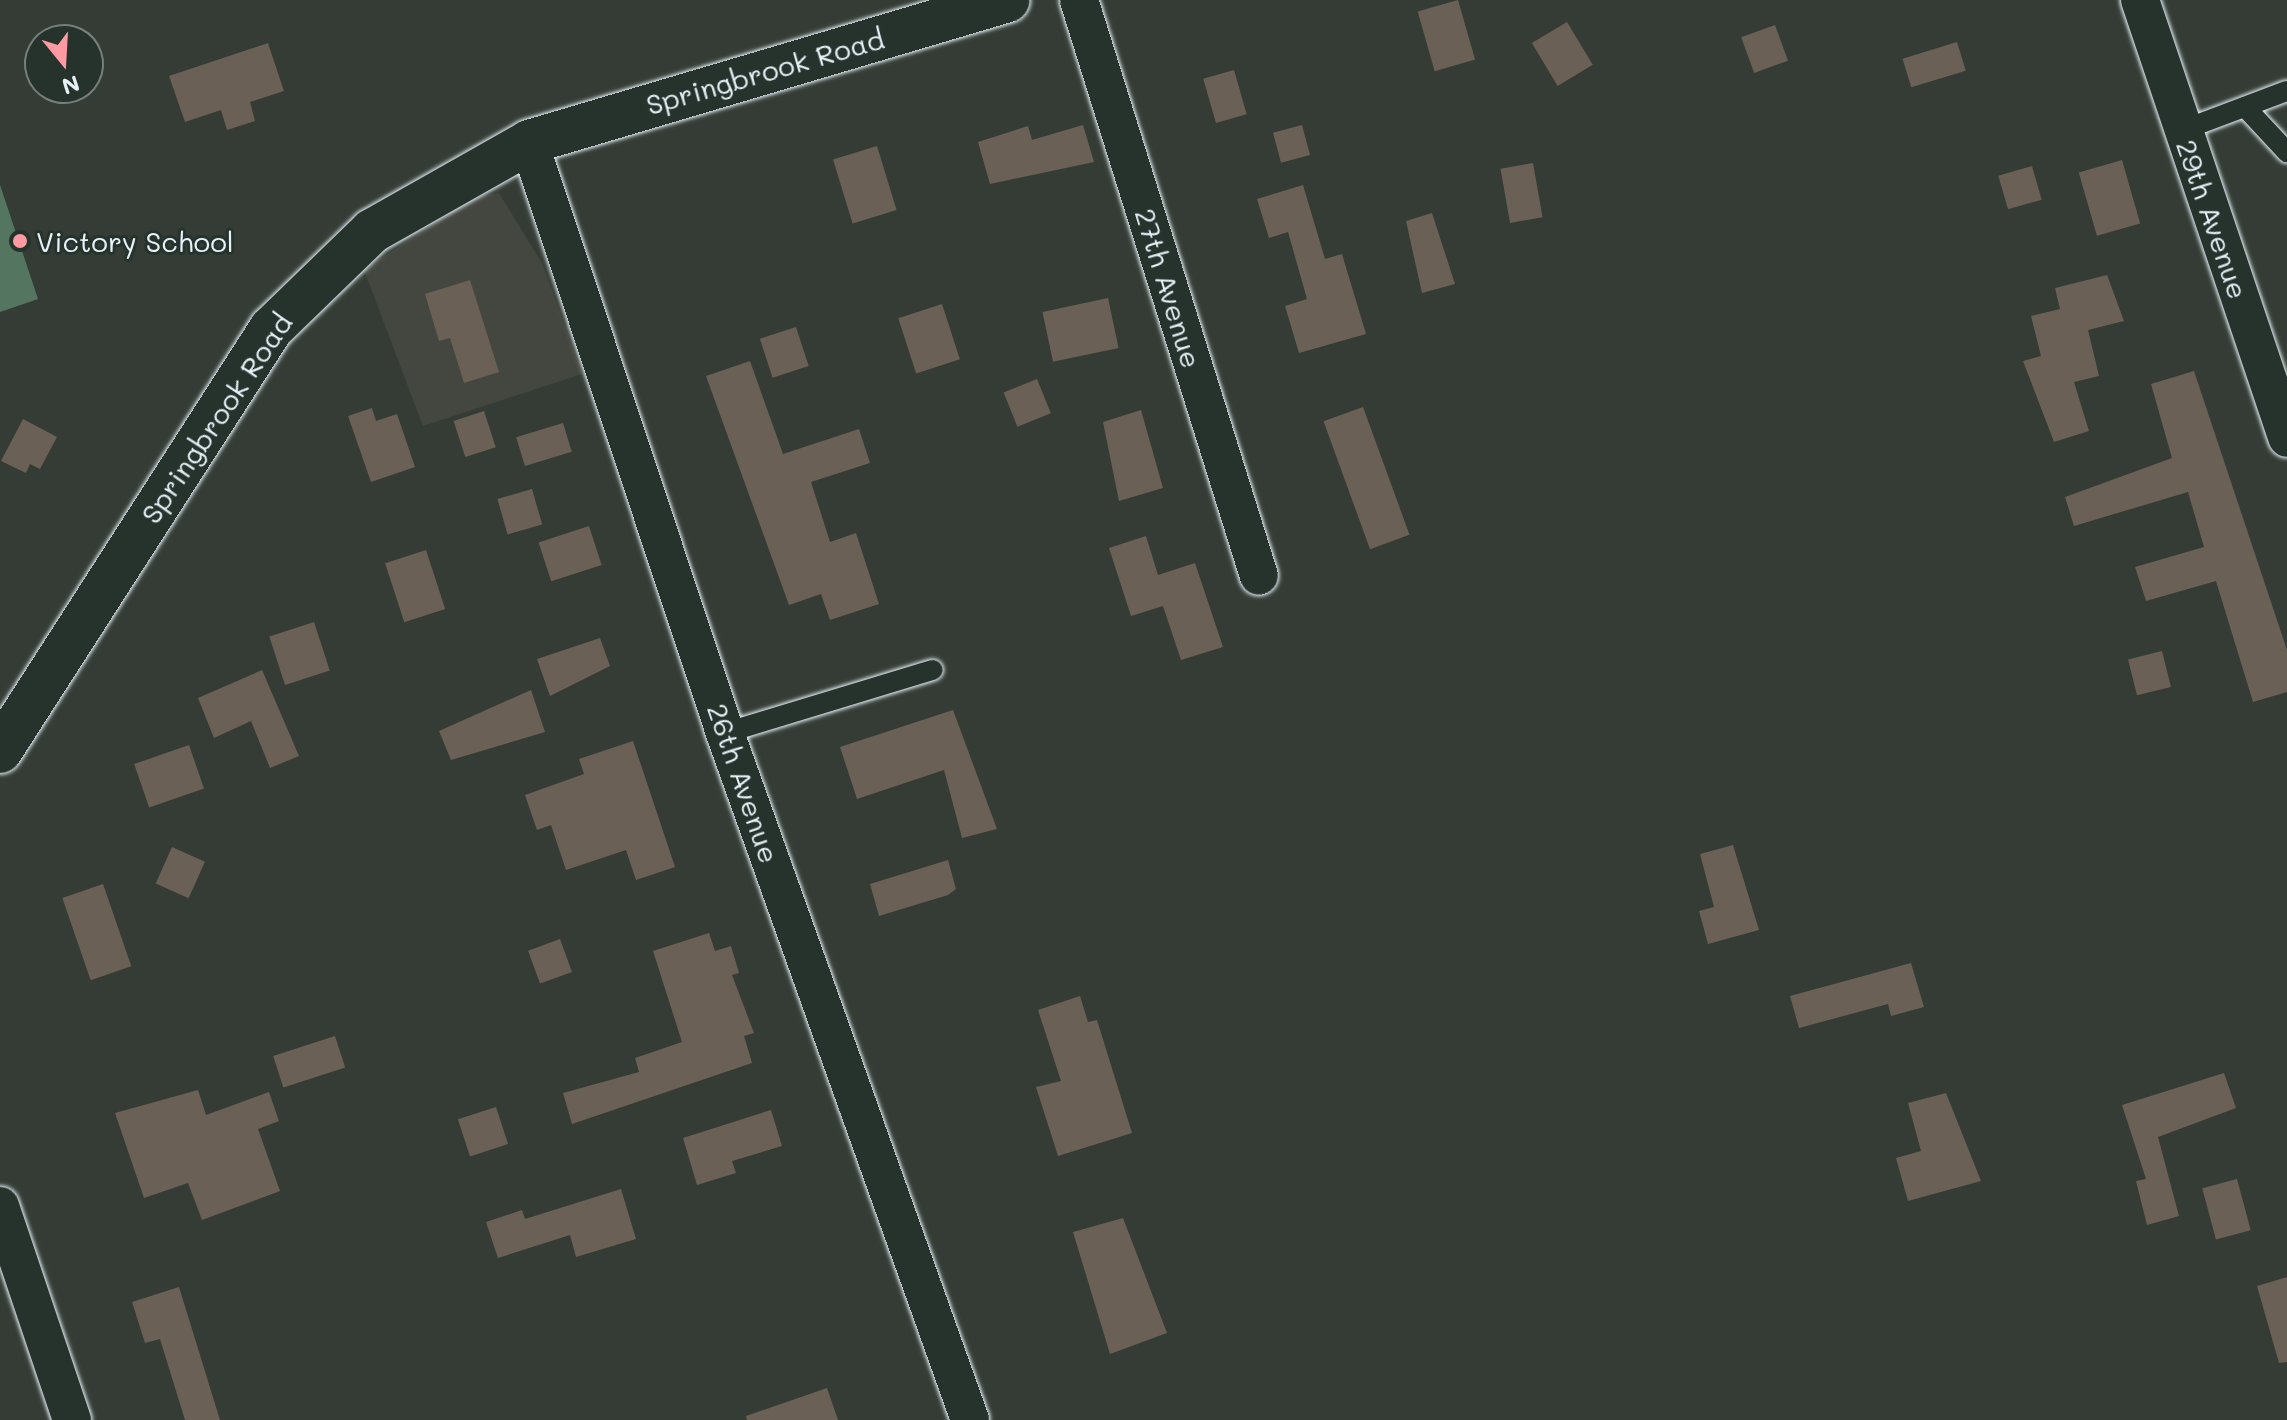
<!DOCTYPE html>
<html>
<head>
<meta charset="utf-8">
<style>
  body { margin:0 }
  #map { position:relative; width:2287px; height:1420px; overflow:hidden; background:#343c35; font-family:Mali,sans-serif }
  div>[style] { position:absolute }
  .built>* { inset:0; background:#44473f }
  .green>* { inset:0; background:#54755f }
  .building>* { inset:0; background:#6b6055; transform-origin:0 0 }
  .roads { filter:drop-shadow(0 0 2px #e8f1f8) drop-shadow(0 0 2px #e8f1f8) }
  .lane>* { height:20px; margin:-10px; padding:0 10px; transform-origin:10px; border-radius:10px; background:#26332d }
  .street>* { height:38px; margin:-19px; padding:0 19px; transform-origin:19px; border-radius:19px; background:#26332d }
  .secondary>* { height:44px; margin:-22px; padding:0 22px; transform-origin:22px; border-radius:22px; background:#26332d }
  .dots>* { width:22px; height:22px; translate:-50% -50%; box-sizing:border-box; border:4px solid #26332d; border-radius:50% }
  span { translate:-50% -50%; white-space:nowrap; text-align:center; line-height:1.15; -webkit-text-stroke:6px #26332d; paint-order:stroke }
  .street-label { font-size:28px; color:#e8f1f8 }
  .poi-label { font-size:28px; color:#e8f1f8 }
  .left { translate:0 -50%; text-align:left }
  .north { position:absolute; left:24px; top:24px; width:80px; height:80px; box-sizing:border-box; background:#26332d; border:2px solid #747f7e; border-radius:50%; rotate:162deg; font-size:22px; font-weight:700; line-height:32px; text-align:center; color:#e8f1f8 }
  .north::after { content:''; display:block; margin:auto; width:28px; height:36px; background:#ff9aa2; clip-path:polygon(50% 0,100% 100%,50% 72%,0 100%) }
</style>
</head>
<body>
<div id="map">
  <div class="built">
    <i style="clip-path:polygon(499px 193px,542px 263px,582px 374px,423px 426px,364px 270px,475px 197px)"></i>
  </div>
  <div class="green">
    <i style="clip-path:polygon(0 185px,38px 299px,0 312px)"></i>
  </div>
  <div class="building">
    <i style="left:1458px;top:0;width:62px;height:42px;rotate:74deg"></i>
    <i style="left:1567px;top:22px;width:50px;height:41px;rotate:59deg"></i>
    <i style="left:1775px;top:25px;width:38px;height:36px;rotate:70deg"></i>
    <i style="left:1957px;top:42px;width:30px;height:57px;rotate:73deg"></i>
    <i style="clip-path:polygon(268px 43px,284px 91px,250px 102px,255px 121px,227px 130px,221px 110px,185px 122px,169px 76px)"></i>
    <i style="left:1234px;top:70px;width:46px;height:32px;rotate:74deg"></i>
    <i style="clip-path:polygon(1083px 125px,1094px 162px,990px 184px,978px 142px,1028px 126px,1032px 140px)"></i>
    <i style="left:1302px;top:125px;width:31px;height:30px;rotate:75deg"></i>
    <i style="left:877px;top:146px;width:67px;height:46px;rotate:73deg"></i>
    <i style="left:2122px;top:160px;width:66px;height:45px;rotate:74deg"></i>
    <i style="left:1533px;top:163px;width:55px;height:33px;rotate:80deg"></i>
    <i style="left:2032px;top:166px;width:35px;height:35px;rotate:74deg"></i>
    <i style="clip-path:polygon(1303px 185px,1325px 259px,1342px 254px,1366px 334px,1299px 353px,1285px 306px,1307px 299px,1288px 232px,1269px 238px,1257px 199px)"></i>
    <i style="clip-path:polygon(1432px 213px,1455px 284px,1422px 293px,1406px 221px)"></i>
    <i style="clip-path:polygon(2107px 275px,2124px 321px,2088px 330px,2099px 376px,2074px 382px,2089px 431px,2054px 442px,2023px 361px,2041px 356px,2031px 316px,2060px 309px,2055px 288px)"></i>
    <i style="clip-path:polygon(470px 280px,499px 372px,464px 383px,450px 338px,439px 341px,425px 294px)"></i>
    <i style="left:1108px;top:298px;width:51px;height:67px;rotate:78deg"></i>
    <i style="left:942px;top:304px;width:58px;height:46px;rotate:72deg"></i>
    <i style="left:796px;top:327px;width:41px;height:38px;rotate:72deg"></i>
    <i style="clip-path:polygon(750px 361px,783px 454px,859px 429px,870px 463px,811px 482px,830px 542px,856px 533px,879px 604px,830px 620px,821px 594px,789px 605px,706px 376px)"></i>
    <i style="clip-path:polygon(2194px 371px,2287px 650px,2287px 692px,2253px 702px,2216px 581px,2146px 601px,2135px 567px,2204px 547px,2188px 492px,2074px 526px,2065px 497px,2172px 458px,2151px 384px)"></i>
    <i style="left:1037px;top:379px;width:37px;height:36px;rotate:68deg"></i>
    <i style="left:1363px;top:407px;width:136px;height:42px;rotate:70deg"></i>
    <i style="clip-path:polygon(372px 408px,376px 421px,397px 414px,415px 467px,371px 482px,348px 416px)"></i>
    <i style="clip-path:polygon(1141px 410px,1163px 488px,1119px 501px,1103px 422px)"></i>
    <i style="left:484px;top:411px;width:38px;height:32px;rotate:72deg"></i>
    <i style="clip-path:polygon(23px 419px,57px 437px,40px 469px,30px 464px,26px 473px,1px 461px)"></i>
    <i style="left:563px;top:423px;width:30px;height:49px;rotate:73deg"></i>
    <i style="left:532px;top:489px;width:37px;height:36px;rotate:74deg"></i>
    <i style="left:589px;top:526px;width:41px;height:53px;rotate:72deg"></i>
    <i style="clip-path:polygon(1146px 536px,1158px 575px,1195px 563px,1223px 647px,1181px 660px,1163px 606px,1131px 616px,1109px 548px)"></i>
    <i style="left:426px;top:550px;width:62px;height:43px;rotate:72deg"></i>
    <i style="left:314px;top:622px;width:51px;height:47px;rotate:72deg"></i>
    <i style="clip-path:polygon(600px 638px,610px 666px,550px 696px,537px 659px)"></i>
    <i style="left:2162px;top:651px;width:37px;height:35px;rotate:76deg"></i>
    <i style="clip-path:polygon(262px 670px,299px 756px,270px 768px,251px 721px,214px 738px,198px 698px)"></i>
    <i style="clip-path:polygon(531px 690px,545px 732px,451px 760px,439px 731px)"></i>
    <i style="clip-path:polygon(953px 710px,997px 829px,962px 838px,944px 770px,857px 799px,840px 747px)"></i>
    <i style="clip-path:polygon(633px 741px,675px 867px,636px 880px,626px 850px,566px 870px,551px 825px,537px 830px,525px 795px,584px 774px,579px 759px)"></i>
    <i style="left:189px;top:745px;width:46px;height:58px;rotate:71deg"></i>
    <i style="clip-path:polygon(1733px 845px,1759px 930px,1708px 944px,1699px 911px,1714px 907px,1700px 854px)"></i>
    <i style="left:172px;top:847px;width:36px;height:40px;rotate:24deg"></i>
    <i style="clip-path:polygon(948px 860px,956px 889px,948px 895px,879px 916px,870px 884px)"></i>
    <i style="left:103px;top:884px;width:87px;height:43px;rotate:71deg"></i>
    <i style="clip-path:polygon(709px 933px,715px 951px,731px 946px,739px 973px,732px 975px,754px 1033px,744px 1036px,752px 1063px,572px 1124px,563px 1093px,639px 1072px,635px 1058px,682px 1042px,653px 951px)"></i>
    <i style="left:560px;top:939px;width:35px;height:34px;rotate:70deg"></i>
    <i style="clip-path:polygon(1911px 963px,1924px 1007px,1891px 1016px,1888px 1004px,1799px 1028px,1790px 996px)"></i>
    <i style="clip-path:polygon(1080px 996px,1088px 1022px,1097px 1020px,1132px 1133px,1058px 1156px,1036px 1087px,1061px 1081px,1038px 1010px)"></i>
    <i style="left:335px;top:1036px;width:33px;height:65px;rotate:72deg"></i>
    <i style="clip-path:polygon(2224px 1073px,2236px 1108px,2158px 1137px,2179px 1216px,2147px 1225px,2136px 1181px,2146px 1179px,2122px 1105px)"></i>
    <i style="clip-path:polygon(198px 1090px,206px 1115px,269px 1092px,279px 1121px,258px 1129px,280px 1191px,202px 1220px,188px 1183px,144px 1198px,115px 1113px)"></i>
    <i style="clip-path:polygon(1946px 1093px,1981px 1181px,1908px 1201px,1896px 1158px,1921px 1151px,1908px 1103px)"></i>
    <i style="left:496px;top:1107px;width:39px;height:40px;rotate:72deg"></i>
    <i style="clip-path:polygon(771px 1110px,782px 1146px,732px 1161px,736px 1173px,697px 1185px,683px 1138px)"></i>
    <i style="left:2237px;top:1179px;width:53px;height:36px;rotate:75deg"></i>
    <i style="clip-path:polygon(621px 1189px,636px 1239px,576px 1257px,570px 1235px,498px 1258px,486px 1222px,522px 1210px,525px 1219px)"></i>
    <i style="clip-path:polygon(1123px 1218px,1167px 1333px,1110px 1354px,1073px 1232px)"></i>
    <i style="clip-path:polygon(2287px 1277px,2287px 1362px,2279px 1363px,2257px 1286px)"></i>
    <i style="clip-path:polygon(179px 1287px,220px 1420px,185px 1420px,160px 1339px,145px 1343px,132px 1302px)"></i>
    <i style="clip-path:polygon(827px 1388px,838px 1420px,747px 1420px,746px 1416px)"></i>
  </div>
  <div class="roads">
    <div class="lane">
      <i style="left:2245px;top:107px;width:62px;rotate:47deg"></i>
      <i style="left:2183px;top:130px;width:111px;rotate:-20.6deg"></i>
      <i style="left:725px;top:733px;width:217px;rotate:-16.9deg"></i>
    </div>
    <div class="street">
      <i style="left:1079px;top:0;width:603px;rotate:72.65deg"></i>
      <i style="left:2140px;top:0;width:462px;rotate:71.4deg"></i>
      <i style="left:529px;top:142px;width:623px;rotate:71.65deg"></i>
      <i style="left:725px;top:733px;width:729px;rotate:70.37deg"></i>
      <i style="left:0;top:1206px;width:226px;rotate:71.4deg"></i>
    </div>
    <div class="secondary">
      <i style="left:0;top:751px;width:502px;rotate:-57.29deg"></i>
      <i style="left:271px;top:329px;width:141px;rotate:-44.1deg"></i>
      <i style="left:372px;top:231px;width:180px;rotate:-29.5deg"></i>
      <i style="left:529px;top:142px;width:499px;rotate:-16.5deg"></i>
    </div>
  </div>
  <div class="dots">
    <i style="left:20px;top:241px;background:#ff9aa2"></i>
  </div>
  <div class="street-label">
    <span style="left:765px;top:71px;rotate:-16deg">Springbrook Road</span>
    <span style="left:2213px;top:219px;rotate:71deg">29th Avenue</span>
    <span style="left:1169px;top:288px;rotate:73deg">27th Avenue</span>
    <span style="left:216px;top:418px;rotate:-56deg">Springbrook Road</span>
    <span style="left:744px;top:783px;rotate:71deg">26th Avenue</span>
  </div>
  <div class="poi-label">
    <span class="left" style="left:36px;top:241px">Victory School</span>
  </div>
  <div class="north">N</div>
</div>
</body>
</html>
